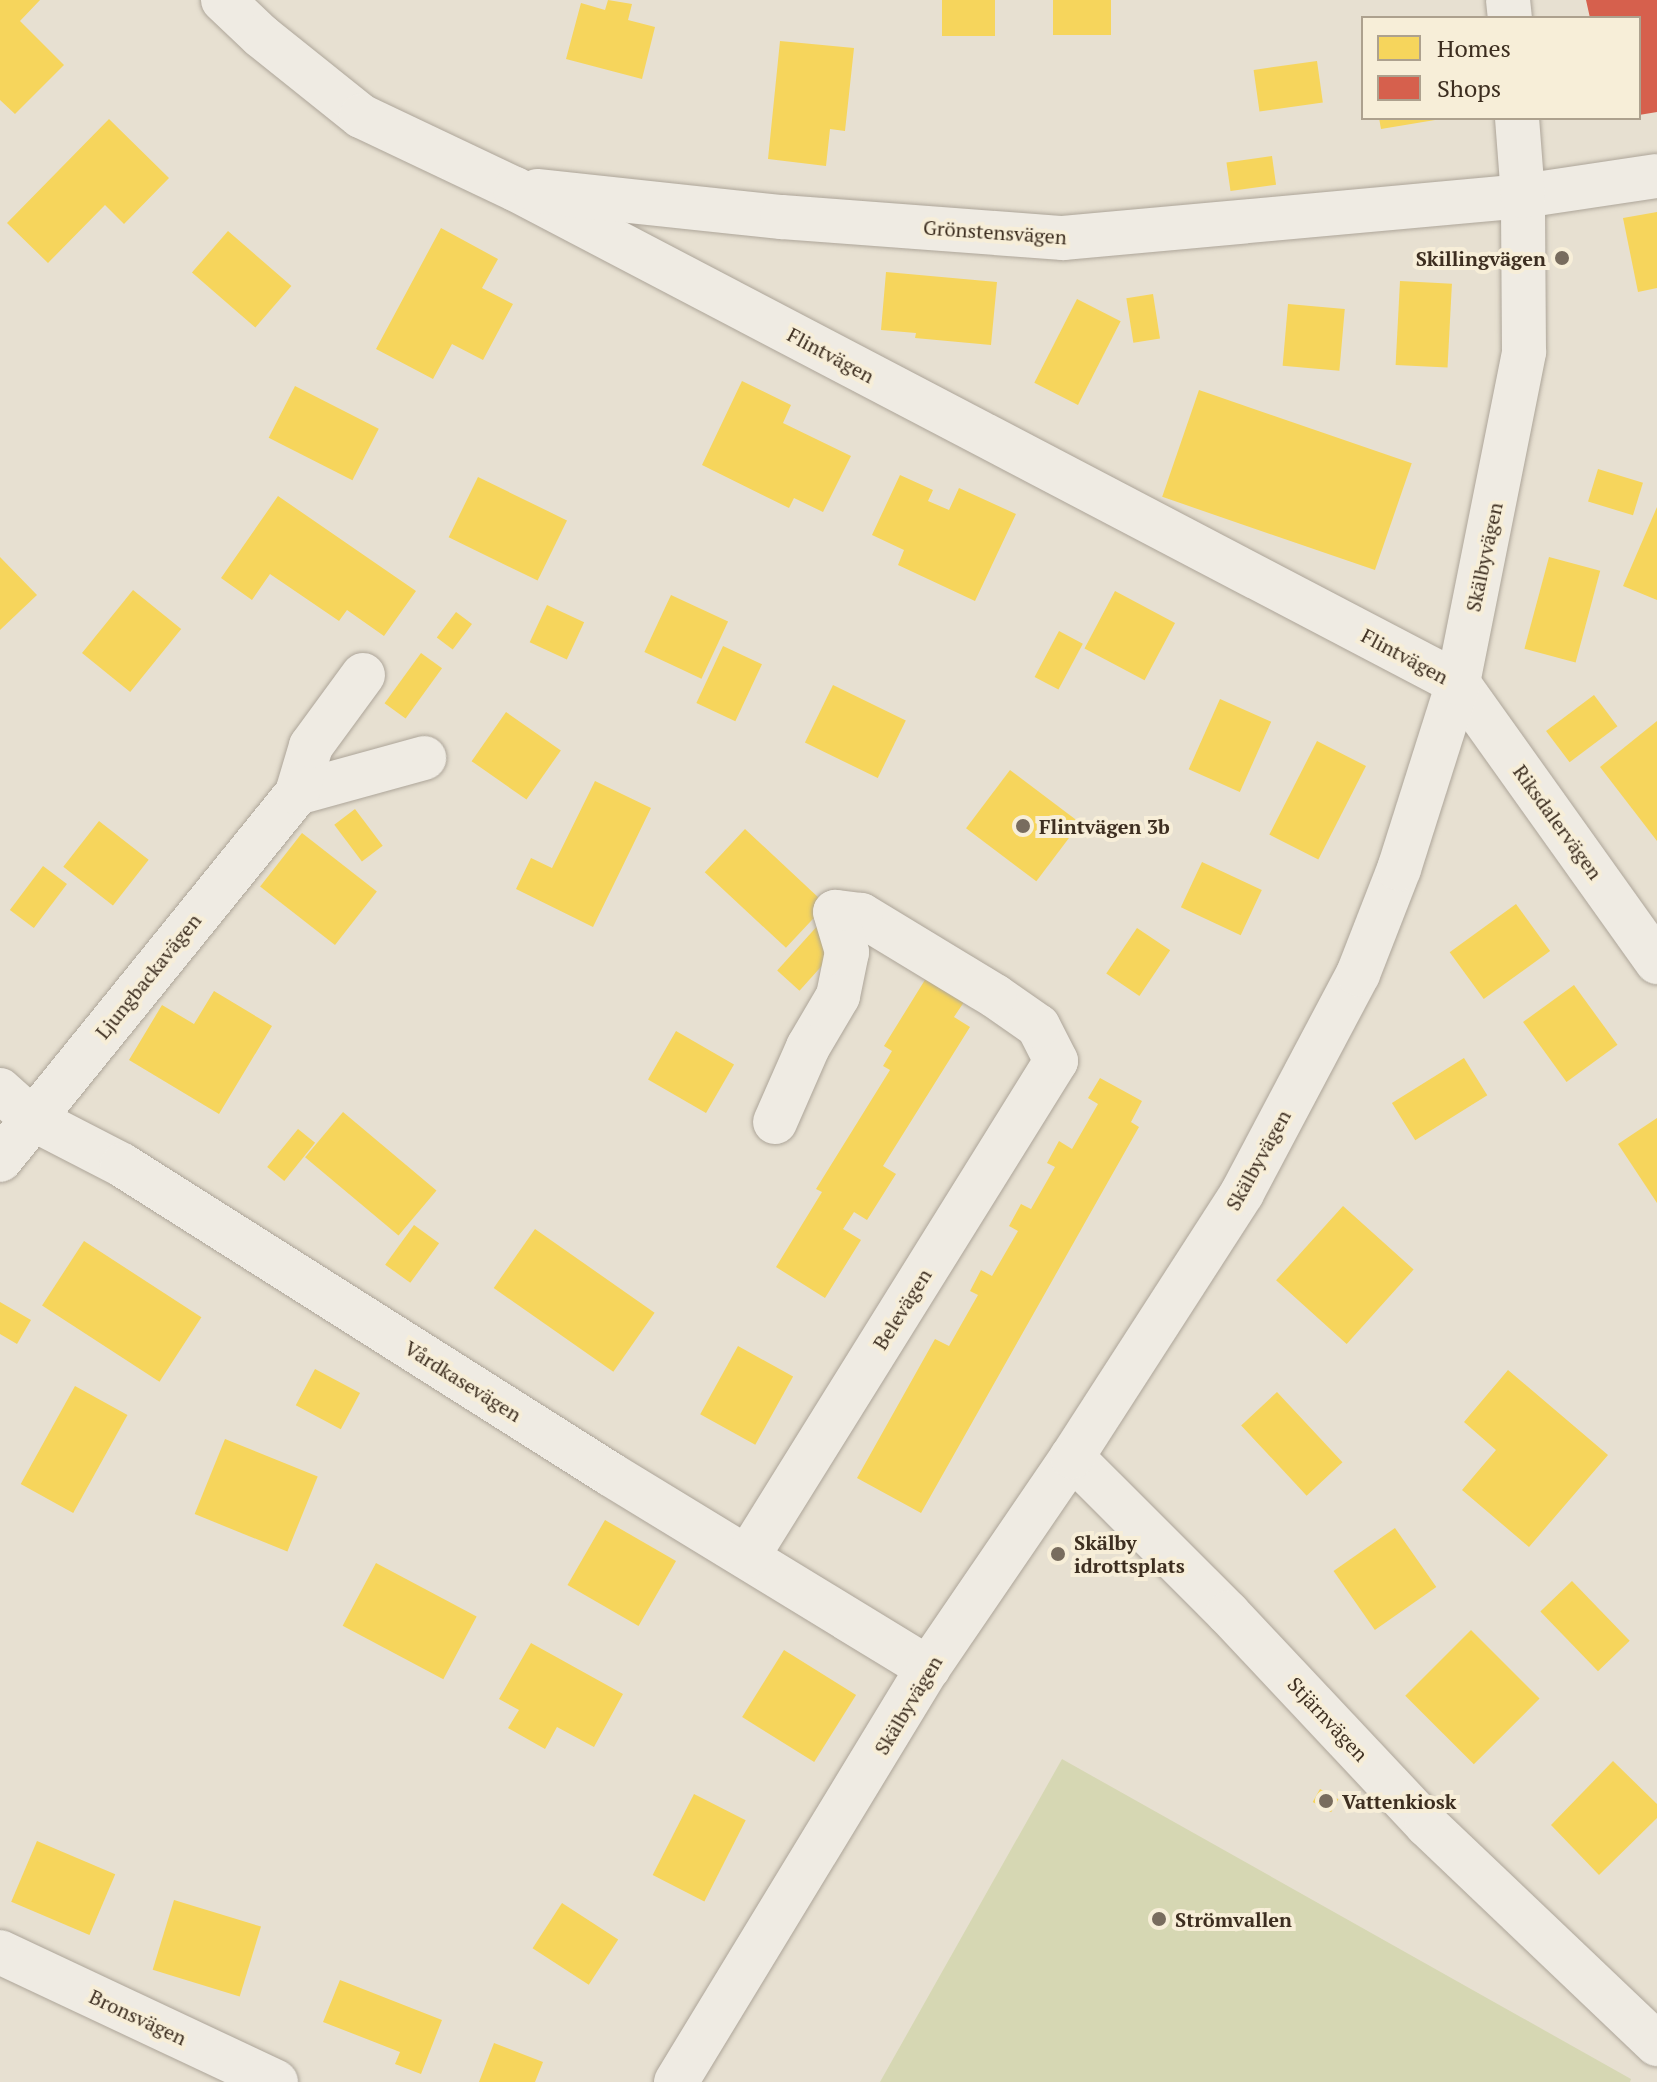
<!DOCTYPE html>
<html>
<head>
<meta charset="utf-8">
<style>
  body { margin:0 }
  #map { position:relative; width:1657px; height:2082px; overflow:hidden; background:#e7e0d1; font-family:"PT Serif",serif }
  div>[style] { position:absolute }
  .green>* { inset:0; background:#d6d7b3 }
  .homes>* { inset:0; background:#f6d55c; transform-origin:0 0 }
  .shops>* { inset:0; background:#d6604d }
  .roads { filter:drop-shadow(0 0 2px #ada599) drop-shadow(0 0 2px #ada599) }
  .minor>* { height:44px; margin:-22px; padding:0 22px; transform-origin:22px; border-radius:22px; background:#efebe3 }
  .dots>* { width:22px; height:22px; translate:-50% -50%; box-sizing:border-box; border:4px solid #f7eed8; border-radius:50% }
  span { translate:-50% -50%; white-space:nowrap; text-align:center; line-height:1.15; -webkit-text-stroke:8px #f7eed8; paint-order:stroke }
  .street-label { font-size:20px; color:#3d2e20 }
  .poi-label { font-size:20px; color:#3d2e20; font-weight:700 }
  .right { translate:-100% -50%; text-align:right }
  .left { translate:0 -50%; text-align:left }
  .legend { position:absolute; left:1361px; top:16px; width:280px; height:104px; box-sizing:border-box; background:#f7eed8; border:2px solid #ada18e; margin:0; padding:10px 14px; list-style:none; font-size:24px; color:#3d2e20 }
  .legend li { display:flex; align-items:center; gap:16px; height:40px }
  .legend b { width:40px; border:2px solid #ada18e }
</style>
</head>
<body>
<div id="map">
  <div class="green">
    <i style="clip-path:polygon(1062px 1759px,1631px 2079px,1630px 2082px,880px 2082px)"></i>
  </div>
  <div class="homes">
    <i style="clip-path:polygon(0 0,40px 0,20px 21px,64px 65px,15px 114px,0 100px)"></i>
    <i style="clip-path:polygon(608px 0,632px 4px,628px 20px,655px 27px,642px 79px,566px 59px,581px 3px,605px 10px)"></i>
    <i style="left:942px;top:0;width:53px;height:36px"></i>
    <i style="left:1053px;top:0;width:58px;height:35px"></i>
    <i style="clip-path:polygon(780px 41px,854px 48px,845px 131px,830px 129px,826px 166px,768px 159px)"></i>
    <i style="left:1317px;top:61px;width:42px;height:64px;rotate:82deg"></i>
    <i style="clip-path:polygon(1379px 118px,1435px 118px,1435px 120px,1381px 129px)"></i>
    <i style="clip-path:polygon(109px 119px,169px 178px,124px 224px,105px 205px,48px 263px,7px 223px)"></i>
    <i style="left:1272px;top:156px;width:29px;height:46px;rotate:82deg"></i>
    <i style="clip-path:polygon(1657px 212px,1657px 288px,1638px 292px,1623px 218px)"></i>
    <i style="clip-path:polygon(441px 228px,498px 259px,482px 288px,513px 304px,483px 360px,452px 344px,433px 379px,376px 349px)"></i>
    <i style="left:228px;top:231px;width:84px;height:55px;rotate:41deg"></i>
    <i style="clip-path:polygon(886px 272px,997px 282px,991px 345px,915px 338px,916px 333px,881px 330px)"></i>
    <i style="left:1400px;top:281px;width:52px;height:84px;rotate:3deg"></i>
    <i style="left:1153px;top:294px;width:45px;height:27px;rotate:81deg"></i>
    <i style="left:1077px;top:299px;width:49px;height:94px;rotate:27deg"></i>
    <i style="left:1288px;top:304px;width:57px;height:62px;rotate:5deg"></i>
    <i style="clip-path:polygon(742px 381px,791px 405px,783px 423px,851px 456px,823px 512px,794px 498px,789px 508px,702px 465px)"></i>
    <i style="left:295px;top:386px;width:94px;height:58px;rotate:27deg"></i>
    <i style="left:1199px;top:390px;width:225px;height:113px;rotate:19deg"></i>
    <i style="left:1598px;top:469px;width:47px;height:34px;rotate:17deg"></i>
    <i style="clip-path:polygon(900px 475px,933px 490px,928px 501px,949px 510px,959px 488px,1016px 514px,975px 601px,898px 565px,904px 550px,872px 535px)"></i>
    <i style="left:478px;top:477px;width:99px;height:67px;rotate:26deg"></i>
    <i style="clip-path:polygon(278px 496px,416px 591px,384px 636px,347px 610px,339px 621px,270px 574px,252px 600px,221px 578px)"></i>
    <i style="clip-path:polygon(1657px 507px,1657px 600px,1623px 586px)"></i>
    <i style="clip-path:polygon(0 557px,37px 595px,0 630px)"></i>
    <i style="left:1549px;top:557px;width:53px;height:95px;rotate:15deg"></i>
    <i style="left:133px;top:590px;width:62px;height:81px;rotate:39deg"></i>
    <i style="left:1115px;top:591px;width:68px;height:65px;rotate:28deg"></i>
    <i style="left:671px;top:595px;width:63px;height:63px;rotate:25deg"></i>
    <i style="left:547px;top:605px;width:41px;height:41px;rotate:25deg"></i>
    <i style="left:456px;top:612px;width:20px;height:32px;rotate:37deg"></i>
    <i style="left:1059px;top:631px;width:27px;height:52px;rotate:28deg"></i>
    <i style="left:723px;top:646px;width:43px;height:63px;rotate:25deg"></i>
    <i style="left:421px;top:653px;width:26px;height:62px;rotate:36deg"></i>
    <i style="left:833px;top:685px;width:81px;height:64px;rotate:26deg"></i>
    <i style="left:1594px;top:695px;width:39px;height:60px;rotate:53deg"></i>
    <i style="left:1220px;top:699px;width:56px;height:77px;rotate:24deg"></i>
    <i style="left:506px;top:712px;width:67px;height:60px;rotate:35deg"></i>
    <i style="clip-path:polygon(1657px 721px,1657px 841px,1600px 767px)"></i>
    <i style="left:1317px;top:741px;width:55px;height:105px;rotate:27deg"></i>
    <i style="left:1010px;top:770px;width:88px;height:73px;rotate:37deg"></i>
    <i style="clip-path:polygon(595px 781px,651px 808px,593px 927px,516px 889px,531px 858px,552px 868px)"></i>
    <i style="left:355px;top:809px;width:46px;height:26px;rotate:53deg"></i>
    <i style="left:99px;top:821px;width:63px;height:58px;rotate:38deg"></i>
    <i style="left:745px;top:829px;width:111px;height:59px;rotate:43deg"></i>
    <i style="left:302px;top:833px;width:95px;height:68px;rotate:38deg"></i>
    <i style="left:1202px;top:862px;width:66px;height:50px;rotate:25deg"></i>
    <i style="left:43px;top:866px;width:30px;height:55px;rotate:37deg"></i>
    <i style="left:1516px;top:904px;width:58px;height:82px;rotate:54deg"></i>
    <i style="left:820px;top:923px;width:30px;height:64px;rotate:42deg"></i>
    <i style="left:1137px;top:928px;width:40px;height:55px;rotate:34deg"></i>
    <i style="clip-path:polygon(928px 975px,966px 999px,954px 1017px,970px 1027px,883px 1166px,896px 1174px,867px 1220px,854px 1212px,843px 1229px,861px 1240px,825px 1298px,776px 1267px,822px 1192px,816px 1189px,890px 1070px,883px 1066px,892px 1051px,884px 1046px)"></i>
    <i style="left:1574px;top:985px;width:74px;height:63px;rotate:54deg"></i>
    <i style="clip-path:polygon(214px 991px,272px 1026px,219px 1114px,129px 1060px,162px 1005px,194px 1024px)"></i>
    <i style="left:676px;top:1031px;width:67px;height:56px;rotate:30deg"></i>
    <i style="left:1464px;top:1058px;width:44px;height:85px;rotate:58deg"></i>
    <i style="clip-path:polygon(1100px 1078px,1142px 1101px,1131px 1122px,1139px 1127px,921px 1513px,857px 1478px,935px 1339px,949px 1346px,978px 1295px,970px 1291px,981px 1270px,992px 1276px,1018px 1231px,1009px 1226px,1021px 1204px,1031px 1209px,1055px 1167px,1047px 1163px,1059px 1141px,1072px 1149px,1098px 1104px,1088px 1098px)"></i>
    <i style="left:343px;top:1112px;width:122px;height:59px;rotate:40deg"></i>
    <i style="clip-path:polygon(1657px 1118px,1657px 1203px,1618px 1144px)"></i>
    <i style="left:298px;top:1129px;width:22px;height:49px;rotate:39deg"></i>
    <i style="left:1343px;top:1206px;width:95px;height:100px;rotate:42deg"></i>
    <i style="left:414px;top:1225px;width:31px;height:49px;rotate:36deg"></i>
    <i style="left:535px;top:1229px;width:146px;height:72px;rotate:35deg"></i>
    <i style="left:84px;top:1241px;width:140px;height:77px;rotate:33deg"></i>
    <i style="clip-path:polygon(0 1302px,31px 1320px,17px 1344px,0 1334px)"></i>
    <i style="left:738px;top:1346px;width:63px;height:78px;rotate:29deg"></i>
    <i style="left:315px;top:1369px;width:51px;height:41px;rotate:28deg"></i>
    <i style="clip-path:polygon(1508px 1370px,1608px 1455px,1529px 1547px,1462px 1490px,1496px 1450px,1464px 1422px)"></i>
    <i style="left:75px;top:1386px;width:60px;height:112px;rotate:29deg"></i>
    <i style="left:1277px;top:1392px;width:96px;height:49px;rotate:47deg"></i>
    <i style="left:225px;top:1439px;width:100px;height:81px;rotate:22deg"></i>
    <i style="left:605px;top:1520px;width:82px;height:75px;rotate:30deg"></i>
    <i style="left:1395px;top:1528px;width:72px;height:75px;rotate:55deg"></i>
    <i style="left:376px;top:1563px;width:114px;height:71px;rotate:28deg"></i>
    <i style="left:1572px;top:1581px;width:83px;height:44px;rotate:46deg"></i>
    <i style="left:1471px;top:1630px;width:97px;height:93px;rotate:45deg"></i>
    <i style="clip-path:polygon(531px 1643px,623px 1694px,594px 1747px,557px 1727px,545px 1749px,508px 1728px,519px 1710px,499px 1699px)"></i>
    <i style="left:784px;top:1650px;width:85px;height:79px;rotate:32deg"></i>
    <i style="clip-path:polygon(1613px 1761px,1657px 1804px,1657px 1818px,1599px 1875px,1551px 1825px)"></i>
    <i style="left:1320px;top:1789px;width:21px;height:15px;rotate:29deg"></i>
    <i style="left:694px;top:1794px;width:58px;height:91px;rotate:27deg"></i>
    <i style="left:37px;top:1841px;width:85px;height:66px;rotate:23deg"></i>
    <i style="left:174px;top:1900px;width:91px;height:73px;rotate:17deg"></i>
    <i style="left:562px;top:1903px;width:67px;height:54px;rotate:33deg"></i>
    <i style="clip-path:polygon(340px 1980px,442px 2020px,421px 2074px,395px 2064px,400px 2052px,323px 2022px)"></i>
    <i style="clip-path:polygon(494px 2043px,543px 2062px,535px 2082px,479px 2082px)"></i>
  </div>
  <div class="shops">
    <i style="clip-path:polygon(1586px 0,1657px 0,1657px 112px,1639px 115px,1639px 18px,1590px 18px)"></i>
  </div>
  <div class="roads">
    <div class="minor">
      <i style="left:223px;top:0;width:52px;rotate:43.5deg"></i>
      <i style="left:261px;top:36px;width:128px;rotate:38.7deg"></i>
      <i style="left:361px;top:116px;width:170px;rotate:25.4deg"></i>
      <i style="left:515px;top:189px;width:1065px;rotate:27.65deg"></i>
      <i style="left:1458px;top:683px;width:343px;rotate:54.5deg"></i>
      <i style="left:1508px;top:0;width:18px;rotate:84deg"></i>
      <i style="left:537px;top:191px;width:246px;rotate:6.1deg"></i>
      <i style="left:782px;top:217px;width:282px;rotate:4.3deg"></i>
      <i style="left:1063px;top:238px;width:462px;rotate:-5.2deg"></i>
      <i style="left:1523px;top:196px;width:135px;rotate:-8.5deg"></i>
      <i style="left:297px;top:793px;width:132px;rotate:-15.4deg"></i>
      <i style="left:0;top:1090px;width:42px;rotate:42.1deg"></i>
      <i style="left:31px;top:1118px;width:102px;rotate:27.3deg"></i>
      <i style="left:122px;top:1165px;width:578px;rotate:32.34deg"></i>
      <i style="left:610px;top:1474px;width:373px;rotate:31.4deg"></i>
      <i style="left:0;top:1160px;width:472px;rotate:-51deg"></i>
      <i style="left:297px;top:793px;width:49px;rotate:-73.4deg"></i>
      <i style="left:311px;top:746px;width:88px;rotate:-53.8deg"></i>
      <i style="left:1072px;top:1457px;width:221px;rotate:45deg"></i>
      <i style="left:1228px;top:1613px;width:291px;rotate:46.8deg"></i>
      <i style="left:1427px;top:1825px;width:318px;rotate:43.6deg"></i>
      <i style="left:748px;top:1556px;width:583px;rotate:-58.11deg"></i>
      <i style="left:1056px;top:1061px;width:39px;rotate:-117deg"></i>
      <i style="left:1038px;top:1026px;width:52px;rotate:-145.1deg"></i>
      <i style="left:995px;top:996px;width:157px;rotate:-148.8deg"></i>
      <i style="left:861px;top:915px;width:26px;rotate:-173deg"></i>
      <i style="left:835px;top:912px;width:42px;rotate:73.3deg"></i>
      <i style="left:847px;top:952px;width:45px;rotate:101.6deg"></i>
      <i style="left:838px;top:996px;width:59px;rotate:120.5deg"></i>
      <i style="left:808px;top:1047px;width:82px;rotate:113.7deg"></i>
      <i style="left:0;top:1952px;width:305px;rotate:25.2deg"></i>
      <i style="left:676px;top:2082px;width:485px;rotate:-58.7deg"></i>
      <i style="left:928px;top:1668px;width:255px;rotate:-55.7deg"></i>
      <i style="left:1072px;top:1457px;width:314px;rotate:-57.2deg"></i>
      <i style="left:1242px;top:1193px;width:248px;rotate:-62.1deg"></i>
      <i style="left:1358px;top:974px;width:113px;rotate:-68.7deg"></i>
      <i style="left:1399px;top:869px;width:195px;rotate:-72.4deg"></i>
      <i style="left:1458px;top:683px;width:338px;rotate:-78.7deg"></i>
      <i style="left:1524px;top:352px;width:156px;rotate:-90.4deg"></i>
      <i style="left:1523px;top:196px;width:78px;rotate:-94.4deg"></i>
    </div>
  </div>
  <div class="dots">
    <i style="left:1562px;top:258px;background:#786c5e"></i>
    <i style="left:1023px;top:826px;background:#786c5e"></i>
    <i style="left:1058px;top:1554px;background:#786c5e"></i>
    <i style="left:1326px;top:1801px;background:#786c5e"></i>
    <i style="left:1159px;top:1919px;background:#786c5e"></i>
  </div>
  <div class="street-label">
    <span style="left:995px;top:232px;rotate:4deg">Grönstensvägen</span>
    <span style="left:831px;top:355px;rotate:28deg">Flintvägen</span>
    <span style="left:1484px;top:557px;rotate:-78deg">Skälbyvägen</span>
    <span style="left:1405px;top:656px;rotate:28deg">Flintvägen</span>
    <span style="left:1558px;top:822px;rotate:54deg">Riksdalervägen</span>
    <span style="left:148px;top:976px;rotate:-51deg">Ljungbackavägen</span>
    <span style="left:1258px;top:1160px;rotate:-61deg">Skälbyvägen</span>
    <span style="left:902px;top:1309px;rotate:-58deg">Belevägen</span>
    <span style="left:463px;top:1381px;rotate:32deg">Vårdkasevägen</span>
    <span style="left:908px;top:1705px;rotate:-59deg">Skälbyvägen</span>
    <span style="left:1328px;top:1719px;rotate:47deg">Stjärnvägen</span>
    <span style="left:138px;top:2017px;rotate:25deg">Bronsvägen</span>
  </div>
  <div class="poi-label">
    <span class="right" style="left:1546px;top:258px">Skillingvägen</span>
    <span class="left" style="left:1039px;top:826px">Flintvägen 3b</span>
    <span class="left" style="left:1074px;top:1554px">Skälby<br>idrottsplats</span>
    <span class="left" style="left:1342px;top:1801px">Vattenkiosk</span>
    <span class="left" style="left:1175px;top:1919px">Strömvallen</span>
  </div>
  <ul class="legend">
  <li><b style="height:22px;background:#f6d55c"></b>Homes</li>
  <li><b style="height:22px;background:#d6604d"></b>Shops</li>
  </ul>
</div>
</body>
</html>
